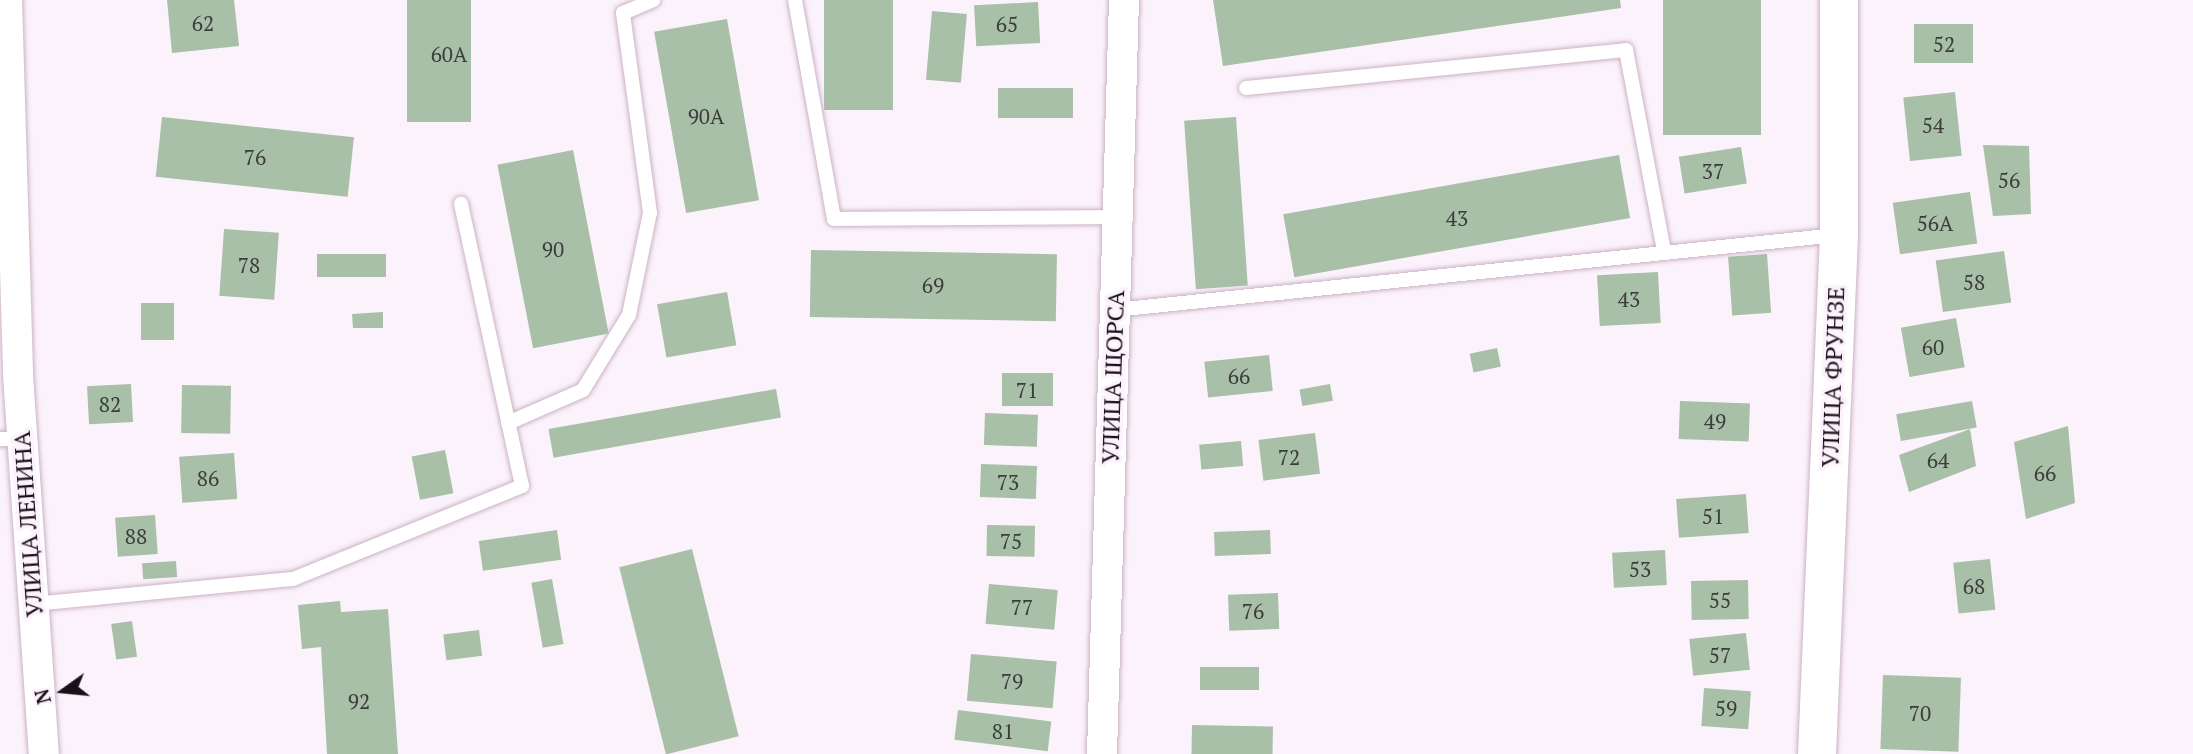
<!DOCTYPE html>
<html>
<head>
<meta charset="utf-8">
<style>
  body { margin:0 }
  #map { position:relative; width:2193px; height:754px; overflow:hidden; background:#fcf2fb; font-family:"PT Serif",serif }
  div>[style] { position:absolute }
  .building>* { inset:0; background:#a8bfa8; transform-origin:0 0 }
  .roads { filter:drop-shadow(0 0 2px #cab2c7) drop-shadow(0 0 2px #cab2c7) }
  .service>* { height:14px; margin:-7px; padding:0 7px; transform-origin:7px; border-radius:7px; background:#fff }
  .minor>* { height:30px; margin:-15px; padding:0 15px; transform-origin:15px; border-radius:15px; background:#fff }
  .secondary>* { height:38px; margin:-19px; padding:0 19px; transform-origin:19px; border-radius:19px; background:#fff }
  span { translate:-50% -50%; white-space:nowrap; text-align:center; line-height:1.15; -webkit-text-stroke:7px #fcf2fb; paint-order:stroke }
  .number-label { font-size:21px; color:#3d3c3c }
  .number-label span { -webkit-text-stroke-width:0 }
  .street-label { font-size:24px; color:#191018 }
  .north { position:absolute; left:28px; top:656px; width:70px; height:70px; -webkit-text-stroke:5px #fcf2fb; paint-order:stroke; rotate:255deg; font-size:19px; font-weight:700; line-height:28px; text-align:center; color:#191018 }
  .north::after { content:''; display:block; margin:auto; width:24px; height:32px; background:#191018; clip-path:polygon(50% 0,100% 100%,50% 72%,0 100%) }
</style>
</head>
<body>
<div id="map">
  <div class="building">
    <i style="clip-path:polygon(167px 0,234px 0,239px 46px,172px 53px)"></i>
    <i style="left:407px;top:0;width:64px;height:122px"></i>
    <i style="left:824px;top:0;width:69px;height:110px"></i>
    <i style="clip-path:polygon(1213px 0,1620px 0,1621px 8px,1223px 66px)"></i>
    <i style="left:1663px;top:0;width:98px;height:135px"></i>
    <i style="left:1038px;top:2px;width:41px;height:64px;rotate:87deg"></i>
    <i style="left:932px;top:11px;width:35px;height:69px;rotate:5deg"></i>
    <i style="left:727px;top:19px;width:184px;height:74px;rotate:80deg"></i>
    <i style="left:1973px;top:24px;width:39px;height:59px;rotate:90deg"></i>
    <i style="left:998px;top:88px;width:75px;height:30px"></i>
    <i style="left:1955px;top:92px;width:64px;height:52px;rotate:84deg"></i>
    <i style="left:162px;top:117px;width:193px;height:60px;rotate:6deg"></i>
    <i style="left:1236px;top:117px;width:169px;height:52px;rotate:86deg"></i>
    <i style="clip-path:polygon(1983px 145px,2029px 146px,2031px 214px,1993px 216px)"></i>
    <i style="left:1741px;top:147px;width:37px;height:63px;rotate:81deg"></i>
    <i style="left:573px;top:150px;width:187px;height:77px;rotate:79deg"></i>
    <i style="left:1619px;top:155px;width:64px;height:341px;rotate:80deg"></i>
    <i style="left:1970px;top:192px;width:52px;height:78px;rotate:82deg"></i>
    <i style="left:224px;top:229px;width:55px;height:67px;rotate:4deg"></i>
    <i style="left:811px;top:250px;width:246px;height:67px;rotate:1deg"></i>
    <i style="left:2004px;top:251px;width:52px;height:69px;rotate:82deg"></i>
    <i style="left:317px;top:254px;width:69px;height:23px"></i>
    <i style="left:1767px;top:254px;width:59px;height:39px;rotate:86deg"></i>
    <i style="left:1658px;top:272px;width:51px;height:61px;rotate:87deg"></i>
    <i style="left:727px;top:292px;width:54px;height:71px;rotate:80deg"></i>
    <i style="left:174px;top:303px;width:37px;height:33px;rotate:90deg"></i>
    <i style="clip-path:polygon(383px 312px,383px 328px,353px 328px,352px 314px)"></i>
    <i style="left:1956px;top:318px;width:50px;height:56px;rotate:80deg"></i>
    <i style="left:1497px;top:348px;width:19px;height:28px;rotate:78deg"></i>
    <i style="left:1269px;top:355px;width:36px;height:65px;rotate:84deg"></i>
    <i style="left:1002px;top:373px;width:51px;height:33px"></i>
    <i style="left:131px;top:384px;width:38px;height:44px;rotate:87deg"></i>
    <i style="left:1330px;top:384px;width:17px;height:31px;rotate:80deg"></i>
    <i style="left:182px;top:385px;width:49px;height:48px;rotate:1deg"></i>
    <i style="left:776px;top:389px;width:29px;height:231px;rotate:80deg"></i>
    <i style="left:1680px;top:401px;width:70px;height:38px;rotate:2deg"></i>
    <i style="left:1972px;top:401px;width:27px;height:77px;rotate:80deg"></i>
    <i style="left:985px;top:413px;width:53px;height:32px;rotate:2deg"></i>
    <i style="clip-path:polygon(2068px 426px,2075px 503px,2026px 519px,2014px 442px)"></i>
    <i style="clip-path:polygon(1970px 429px,1976px 466px,1909px 492px,1899px 455px)"></i>
    <i style="left:1315px;top:433px;width:41px;height:57px;rotate:83deg"></i>
    <i style="left:1241px;top:441px;width:25px;height:42px;rotate:85deg"></i>
    <i style="left:445px;top:450px;width:44px;height:34px;rotate:79deg"></i>
    <i style="left:234px;top:453px;width:46px;height:55px;rotate:86deg"></i>
    <i style="left:981px;top:464px;width:56px;height:33px;rotate:2deg"></i>
    <i style="left:1746px;top:494px;width:39px;height:70px;rotate:86deg"></i>
    <i style="left:155px;top:515px;width:39px;height:40px;rotate:86deg"></i>
    <i style="left:987px;top:525px;width:48px;height:31px;rotate:1deg"></i>
    <i style="left:557px;top:530px;width:30px;height:79px;rotate:82deg"></i>
    <i style="left:1270px;top:530px;width:24px;height:56px;rotate:88deg"></i>
    <i style="left:692px;top:549px;width:193px;height:75px;rotate:76deg"></i>
    <i style="left:1665px;top:550px;width:35px;height:53px;rotate:87deg"></i>
    <i style="left:1990px;top:559px;width:51px;height:37px;rotate:84deg"></i>
    <i style="left:176px;top:561px;width:16px;height:34px;rotate:86deg"></i>
    <i style="left:552px;top:579px;width:66px;height:21px;rotate:80deg"></i>
    <i style="left:1748px;top:580px;width:39px;height:57px;rotate:89deg"></i>
    <i style="left:989px;top:584px;width:69px;height:40px;rotate:5deg"></i>
    <i style="left:1278px;top:593px;width:36px;height:50px;rotate:88deg"></i>
    <i style="clip-path:polygon(340px 601px,341px 612px,388px 609px,398px 754px,327px 754px,321px 647px,302px 649px,298px 605px)"></i>
    <i style="left:132px;top:621px;width:36px;height:21px;rotate:82deg"></i>
    <i style="left:479px;top:630px;width:26px;height:36px;rotate:83deg"></i>
    <i style="left:1746px;top:633px;width:37px;height:57px;rotate:84deg"></i>
    <i style="left:971px;top:654px;width:86px;height:47px;rotate:5deg"></i>
    <i style="left:1259px;top:667px;width:23px;height:59px;rotate:90deg"></i>
    <i style="left:1883px;top:675px;width:78px;height:74px;rotate:2deg"></i>
    <i style="left:1704px;top:688px;width:47px;height:38px;rotate:4deg"></i>
    <i style="left:958px;top:710px;width:94px;height:30px;rotate:7deg"></i>
    <i style="left:1192px;top:725px;width:81px;height:29px;rotate:1deg"></i>
  </div>
  <div class="roads">
    <div class="service">
      <i style="left:795px;top:0;width:222px;rotate:79.9deg"></i>
      <i style="left:834px;top:219px;width:284px;rotate:-0.4deg"></i>
      <i style="left:1246px;top:88px;width:382px;rotate:-5.7deg"></i>
      <i style="left:1626px;top:50px;width:206px;rotate:79.3deg"></i>
      <i style="left:1115px;top:310px;width:726px;rotate:-5.93deg"></i>
      <i style="left:508px;top:423px;width:82px;rotate:-23.7deg"></i>
      <i style="left:583px;top:390px;width:88px;rotate:-58.5deg"></i>
      <i style="left:629px;top:315px;width:104px;rotate:-78.4deg"></i>
      <i style="left:650px;top:213px;width:202px;rotate:-97.7deg"></i>
      <i style="left:623px;top:13px;width:33px;rotate:-23deg"></i>
      <i style="left:0;top:439px;width:22px"></i>
      <i style="left:33px;top:604px;width:261px;rotate:-5.5deg"></i>
      <i style="left:293px;top:579px;width:247px;rotate:-22.1deg"></i>
      <i style="left:522px;top:486px;width:289px;rotate:-102.2deg"></i>
    </div>
    <div class="minor">
      <i style="left:7px;top:0;width:375px;rotate:88.3deg"></i>
      <i style="left:18px;top:375px;width:380px;rotate:86.1deg"></i>
      <i style="left:1102px;top:754px;width:754px;rotate:-88.33deg"></i>
    </div>
    <div class="secondary">
      <i style="left:1817px;top:754px;width:519px;rotate:-87.57deg"></i>
      <i style="left:1839px;top:235px;width:235px;rotate:-90deg"></i>
    </div>
  </div>
  <div class="number-label">
    <span style="left:203px;top:23px">62</span>
    <span style="left:1007px;top:24px">65</span>
    <span style="left:1944px;top:44px">52</span>
    <span style="left:449px;top:54px">60А</span>
    <span style="left:706px;top:116px">90А</span>
    <span style="left:1933px;top:125px">54</span>
    <span style="left:255px;top:157px">76</span>
    <span style="left:1713px;top:171px">37</span>
    <span style="left:2009px;top:180px">56</span>
    <span style="left:1457px;top:218px">43</span>
    <span style="left:1935px;top:223px">56А</span>
    <span style="left:553px;top:249px">90</span>
    <span style="left:249px;top:265px">78</span>
    <span style="left:1974px;top:282px">58</span>
    <span style="left:933px;top:285px">69</span>
    <span style="left:1629px;top:299px">43</span>
    <span style="left:1933px;top:347px">60</span>
    <span style="left:1239px;top:376px">66</span>
    <span style="left:1027px;top:390px">71</span>
    <span style="left:110px;top:404px">82</span>
    <span style="left:1715px;top:421px">49</span>
    <span style="left:1289px;top:457px">72</span>
    <span style="left:1938px;top:460px">64</span>
    <span style="left:2045px;top:473px">66</span>
    <span style="left:208px;top:478px">86</span>
    <span style="left:1008px;top:482px">73</span>
    <span style="left:1713px;top:516px">51</span>
    <span style="left:136px;top:536px">88</span>
    <span style="left:1011px;top:541px">75</span>
    <span style="left:1640px;top:569px">53</span>
    <span style="left:1974px;top:586px">68</span>
    <span style="left:1720px;top:600px">55</span>
    <span style="left:1022px;top:607px">77</span>
    <span style="left:1253px;top:611px">76</span>
    <span style="left:1720px;top:655px">57</span>
    <span style="left:1012px;top:681px">79</span>
    <span style="left:359px;top:701px">92</span>
    <span style="left:1726px;top:708px">59</span>
    <span style="left:1920px;top:713px">70</span>
    <span style="left:1003px;top:731px">81</span>
  </div>
  <div class="street-label">
    <span style="left:1113px;top:377px;rotate:-88deg">УЛИЦА ЩОРСА</span>
    <span style="left:1833px;top:377px;rotate:-88deg">УЛИЦА ФРУНЗЕ</span>
    <span style="left:28px;top:524px;rotate:-94deg">УЛИЦА ЛЕНИНА</span>
  </div>
  <div class="north">N</div>
</div>
</body>
</html>
